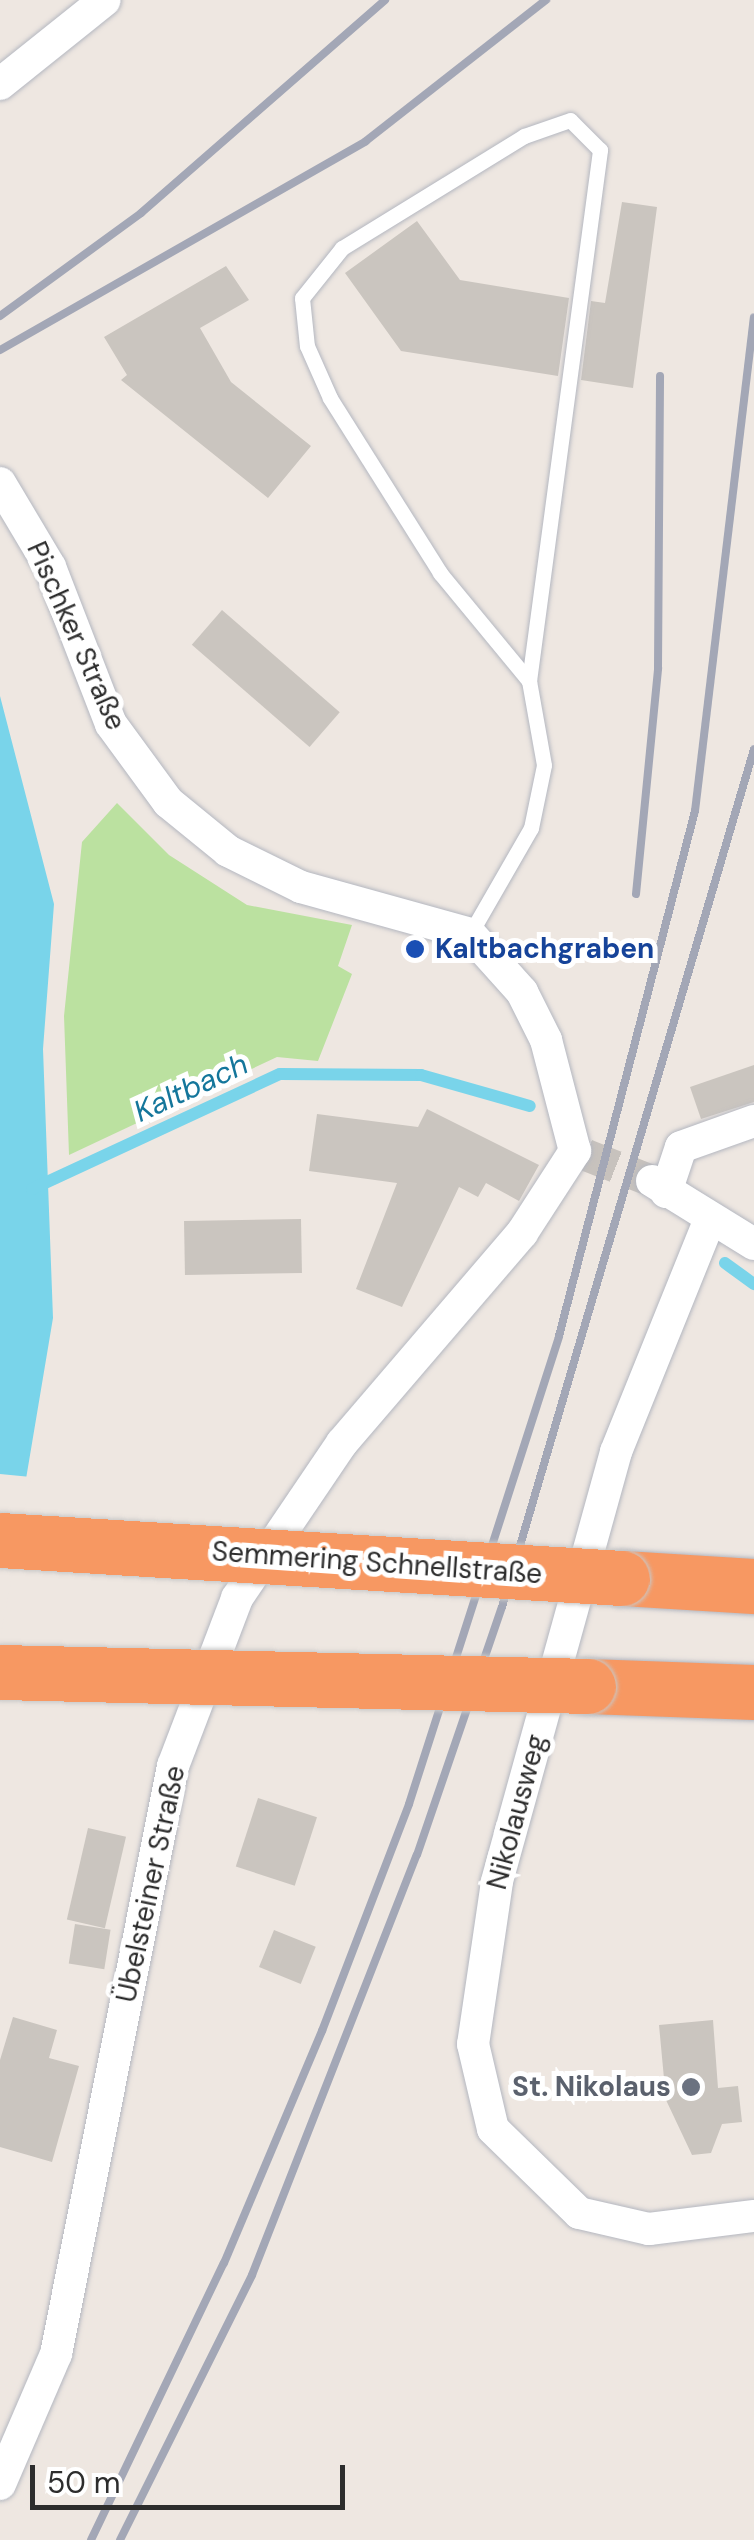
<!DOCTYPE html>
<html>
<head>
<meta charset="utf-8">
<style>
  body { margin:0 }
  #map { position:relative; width:754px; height:2540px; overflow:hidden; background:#eee7e1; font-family:"DM Sans",sans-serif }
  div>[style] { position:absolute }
  .green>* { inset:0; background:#bbe1a0 }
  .water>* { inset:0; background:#79d4ea }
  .pier>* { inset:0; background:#eee7e1 }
  .stream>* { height:12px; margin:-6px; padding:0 6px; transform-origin:6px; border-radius:6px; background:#79d4ea }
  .building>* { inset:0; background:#cac5bf; transform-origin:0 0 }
  .street-tunnel>* { height:32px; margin-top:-16px; transform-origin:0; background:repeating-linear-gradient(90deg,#c7c2bd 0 32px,transparent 0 48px) }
  .roads { filter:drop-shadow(0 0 2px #b4b7c0) drop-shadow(0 0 2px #b4b7c0) }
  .lane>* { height:15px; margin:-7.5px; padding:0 7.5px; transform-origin:7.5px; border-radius:7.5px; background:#fff }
  .street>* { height:32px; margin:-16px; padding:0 16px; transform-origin:16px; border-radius:16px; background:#fff }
  .highway>* { height:55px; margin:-27.5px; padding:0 27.5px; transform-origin:27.5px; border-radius:27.5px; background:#f79862 }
  .rail>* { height:8px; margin:-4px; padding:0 4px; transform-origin:4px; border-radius:4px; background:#a3a7b6 }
  .bridges { filter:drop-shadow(0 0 2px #c8c8c8) drop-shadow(0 0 2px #c8c8c8) }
  .highway-bridge>* { height:55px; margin:-27.5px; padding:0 27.5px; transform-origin:27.5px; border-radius:27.5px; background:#f79862 }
  .dots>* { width:28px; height:28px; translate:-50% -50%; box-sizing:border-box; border:5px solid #fff; border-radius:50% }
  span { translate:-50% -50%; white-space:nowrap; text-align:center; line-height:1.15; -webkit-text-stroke:10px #fff; paint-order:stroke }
  .street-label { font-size:28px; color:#2d2d2d }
  .transit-label { font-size:28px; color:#164399; font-weight:700 }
  .left { translate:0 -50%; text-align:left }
  .worship-label { font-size:28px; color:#5b616d; font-weight:700 }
  .right { translate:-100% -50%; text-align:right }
  .water-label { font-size:30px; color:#14769b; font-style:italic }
  .scale { position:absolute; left:30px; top:2465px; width:315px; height:45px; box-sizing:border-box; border:5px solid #2d2d2d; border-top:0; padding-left:12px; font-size:30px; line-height:35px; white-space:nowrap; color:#2d2d2d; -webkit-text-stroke:8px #fff; paint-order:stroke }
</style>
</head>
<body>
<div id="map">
  <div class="green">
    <i style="clip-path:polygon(117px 803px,169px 855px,247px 905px,352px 925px,338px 966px,352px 974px,318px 1061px,277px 1057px,69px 1155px,64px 1016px,82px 842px)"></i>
  </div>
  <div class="water">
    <i style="clip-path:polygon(0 696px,54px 904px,43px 1049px,53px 1318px,0 1634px)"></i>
  </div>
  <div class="pier">
    <i style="clip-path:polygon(0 1474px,31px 1477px,0 1639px)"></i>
  </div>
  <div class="stream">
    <i style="left:32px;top:1189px;width:273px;rotate:-24.9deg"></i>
    <i style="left:280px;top:1074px;width:141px;rotate:0.4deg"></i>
    <i style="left:421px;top:1075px;width:113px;rotate:15.9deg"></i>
    <i style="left:725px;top:1263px;width:36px;rotate:36deg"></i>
  </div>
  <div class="building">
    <i style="clip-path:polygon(622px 202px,657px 207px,633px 388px,581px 380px,591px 301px,605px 303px)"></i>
    <i style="clip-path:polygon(417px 221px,460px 280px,569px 298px,558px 376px,401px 351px,345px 273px)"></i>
    <i style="clip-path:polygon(226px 266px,249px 300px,200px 328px,231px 382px,311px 446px,268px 498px,121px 380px,127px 375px,104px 337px)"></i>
    <i style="left:222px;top:610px;width:156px;height:46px;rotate:41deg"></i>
    <i style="clip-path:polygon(754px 1065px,754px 1102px,701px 1119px,690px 1087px)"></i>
    <i style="clip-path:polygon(427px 1109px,539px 1165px,519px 1201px,486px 1183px,478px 1197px,459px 1187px,402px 1307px,356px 1289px,397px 1183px,309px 1171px,317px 1114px,418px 1127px)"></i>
    <i style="left:301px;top:1219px;width:54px;height:117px;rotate:89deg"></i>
    <i style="left:258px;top:1798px;width:62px;height:72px;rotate:18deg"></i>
    <i style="left:88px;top:1828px;width:39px;height:94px;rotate:13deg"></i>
    <i style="left:75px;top:1924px;width:36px;height:40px;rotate:9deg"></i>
    <i style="left:274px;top:1930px;width:45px;height:40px;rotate:22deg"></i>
    <i style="clip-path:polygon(13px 2017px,57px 2030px,49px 2058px,79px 2066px,52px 2162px,0 2147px,0 2060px)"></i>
    <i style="clip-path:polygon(713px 2020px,718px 2088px,738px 2086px,742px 2122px,722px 2124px,711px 2153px,692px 2155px,666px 2100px,659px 2025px)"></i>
  </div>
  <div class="street-tunnel">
    <i style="left:586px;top:1155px;width:71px;rotate:21.5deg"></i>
  </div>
  <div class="roads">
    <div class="lane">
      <i style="left:470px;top:934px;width:122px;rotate:-60.1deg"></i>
      <i style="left:531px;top:828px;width:64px;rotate:-78.3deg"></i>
      <i style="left:544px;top:765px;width:85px;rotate:-100.1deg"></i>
      <i style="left:529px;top:681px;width:536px;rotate:-82.38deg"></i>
      <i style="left:600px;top:150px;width:42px;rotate:-135deg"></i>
      <i style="left:570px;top:120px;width:49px;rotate:160.8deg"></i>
      <i style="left:524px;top:136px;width:214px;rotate:148.4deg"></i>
      <i style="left:342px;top:248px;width:64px;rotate:128.7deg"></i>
      <i style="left:302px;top:298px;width:48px;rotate:84.1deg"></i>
      <i style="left:307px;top:346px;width:57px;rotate:66.1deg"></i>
      <i style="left:330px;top:398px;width:207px;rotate:57.8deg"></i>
      <i style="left:440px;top:573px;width:140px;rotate:50.5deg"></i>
    </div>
    <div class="street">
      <i style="left:0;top:84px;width:134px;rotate:-38.7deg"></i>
      <i style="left:0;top:483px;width:98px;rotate:59.2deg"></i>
      <i style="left:50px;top:567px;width:168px;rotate:68.8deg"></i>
      <i style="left:111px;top:724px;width:97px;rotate:53.8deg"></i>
      <i style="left:168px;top:802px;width:77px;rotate:39.2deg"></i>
      <i style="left:228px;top:851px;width:81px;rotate:26.3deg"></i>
      <i style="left:301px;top:887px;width:175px;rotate:15.5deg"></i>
      <i style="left:470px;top:934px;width:78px;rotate:48.1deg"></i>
      <i style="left:522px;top:992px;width:54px;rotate:63.4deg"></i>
      <i style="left:546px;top:1040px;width:115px;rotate:75.4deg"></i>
      <i style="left:652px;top:1181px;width:120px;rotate:31.7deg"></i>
      <i style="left:666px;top:1192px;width:47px;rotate:-71.6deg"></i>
      <i style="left:681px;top:1147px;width:77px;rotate:-19.6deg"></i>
      <i style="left:710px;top:1219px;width:251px;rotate:112deg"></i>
      <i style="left:616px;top:1452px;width:446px;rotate:105.5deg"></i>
      <i style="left:497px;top:1882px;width:164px;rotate:98.4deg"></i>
      <i style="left:473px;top:2044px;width:87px;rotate:76.8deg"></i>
      <i style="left:493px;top:2129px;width:120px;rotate:44.3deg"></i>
      <i style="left:579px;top:2213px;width:72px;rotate:12.9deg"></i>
      <i style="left:649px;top:2229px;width:106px;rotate:-7.1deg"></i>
      <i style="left:0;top:2484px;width:142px;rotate:-66.7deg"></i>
      <i style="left:56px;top:2354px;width:600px;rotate:-78.75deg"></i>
      <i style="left:173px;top:1766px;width:180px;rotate:-69.1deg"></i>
      <i style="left:237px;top:1598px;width:187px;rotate:-55.9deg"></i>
      <i style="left:342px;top:1443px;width:277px;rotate:-49.4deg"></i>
      <i style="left:522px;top:1233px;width:98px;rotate:-57.1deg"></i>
    </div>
    <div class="highway">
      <i style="left:622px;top:1578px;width:132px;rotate:3.5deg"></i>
      <i style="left:588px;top:1686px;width:166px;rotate:2.1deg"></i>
    </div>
  </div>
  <div class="rail">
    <i style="left:0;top:316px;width:175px;rotate:-36.1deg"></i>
    <i style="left:141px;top:213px;width:324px;rotate:-41.1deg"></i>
    <i style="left:0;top:350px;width:421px;rotate:-29.7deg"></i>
    <i style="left:366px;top:141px;width:229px;rotate:-38.1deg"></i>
    <i style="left:636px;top:894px;width:227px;rotate:-84.4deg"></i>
    <i style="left:658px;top:668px;width:292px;rotate:-89.6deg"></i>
    <i style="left:91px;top:2540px;width:307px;rotate:-64.4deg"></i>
    <i style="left:224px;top:2263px;width:252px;rotate:-67.1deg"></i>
    <i style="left:322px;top:2031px;width:243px;rotate:-69deg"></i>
    <i style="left:409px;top:1804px;width:491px;rotate:-72.2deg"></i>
    <i style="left:559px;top:1336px;width:542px;rotate:-75.48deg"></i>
    <i style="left:695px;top:811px;width:497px;rotate:-83.2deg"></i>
    <i style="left:120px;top:2540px;width:296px;rotate:-63.5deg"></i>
    <i style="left:252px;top:2275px;width:451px;rotate:-68.6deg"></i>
    <i style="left:417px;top:1855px;width:262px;rotate:-71.1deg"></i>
    <i style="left:502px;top:1607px;width:894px;rotate:-73.63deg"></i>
  </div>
  <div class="bridges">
    <div class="highway-bridge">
      <i style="left:0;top:1540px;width:623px;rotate:3.5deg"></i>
      <i style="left:0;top:1672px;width:588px;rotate:1.36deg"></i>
    </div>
  </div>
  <div class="dots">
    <i style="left:415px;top:949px;background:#1a4fb4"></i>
    <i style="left:691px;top:2087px;background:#6b7280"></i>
  </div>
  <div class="street-label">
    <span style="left:76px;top:636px;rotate:66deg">Pischker Straße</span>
    <span style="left:377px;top:1563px;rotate:4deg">Semmering Schnellstraße</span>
    <span style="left:517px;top:1812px;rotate:-75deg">Nikolausweg</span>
    <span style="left:151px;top:1884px;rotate:-78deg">Übelsteiner Straße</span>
  </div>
  <div class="transit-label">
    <span class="left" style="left:435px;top:949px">Kaltbachgraben</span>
  </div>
  <div class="worship-label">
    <span class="right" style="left:671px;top:2087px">St. Nikolaus</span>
  </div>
  <div class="water-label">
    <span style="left:191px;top:1088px;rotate:-25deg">Kaltbach</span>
  </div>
  <div class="scale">50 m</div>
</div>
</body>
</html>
